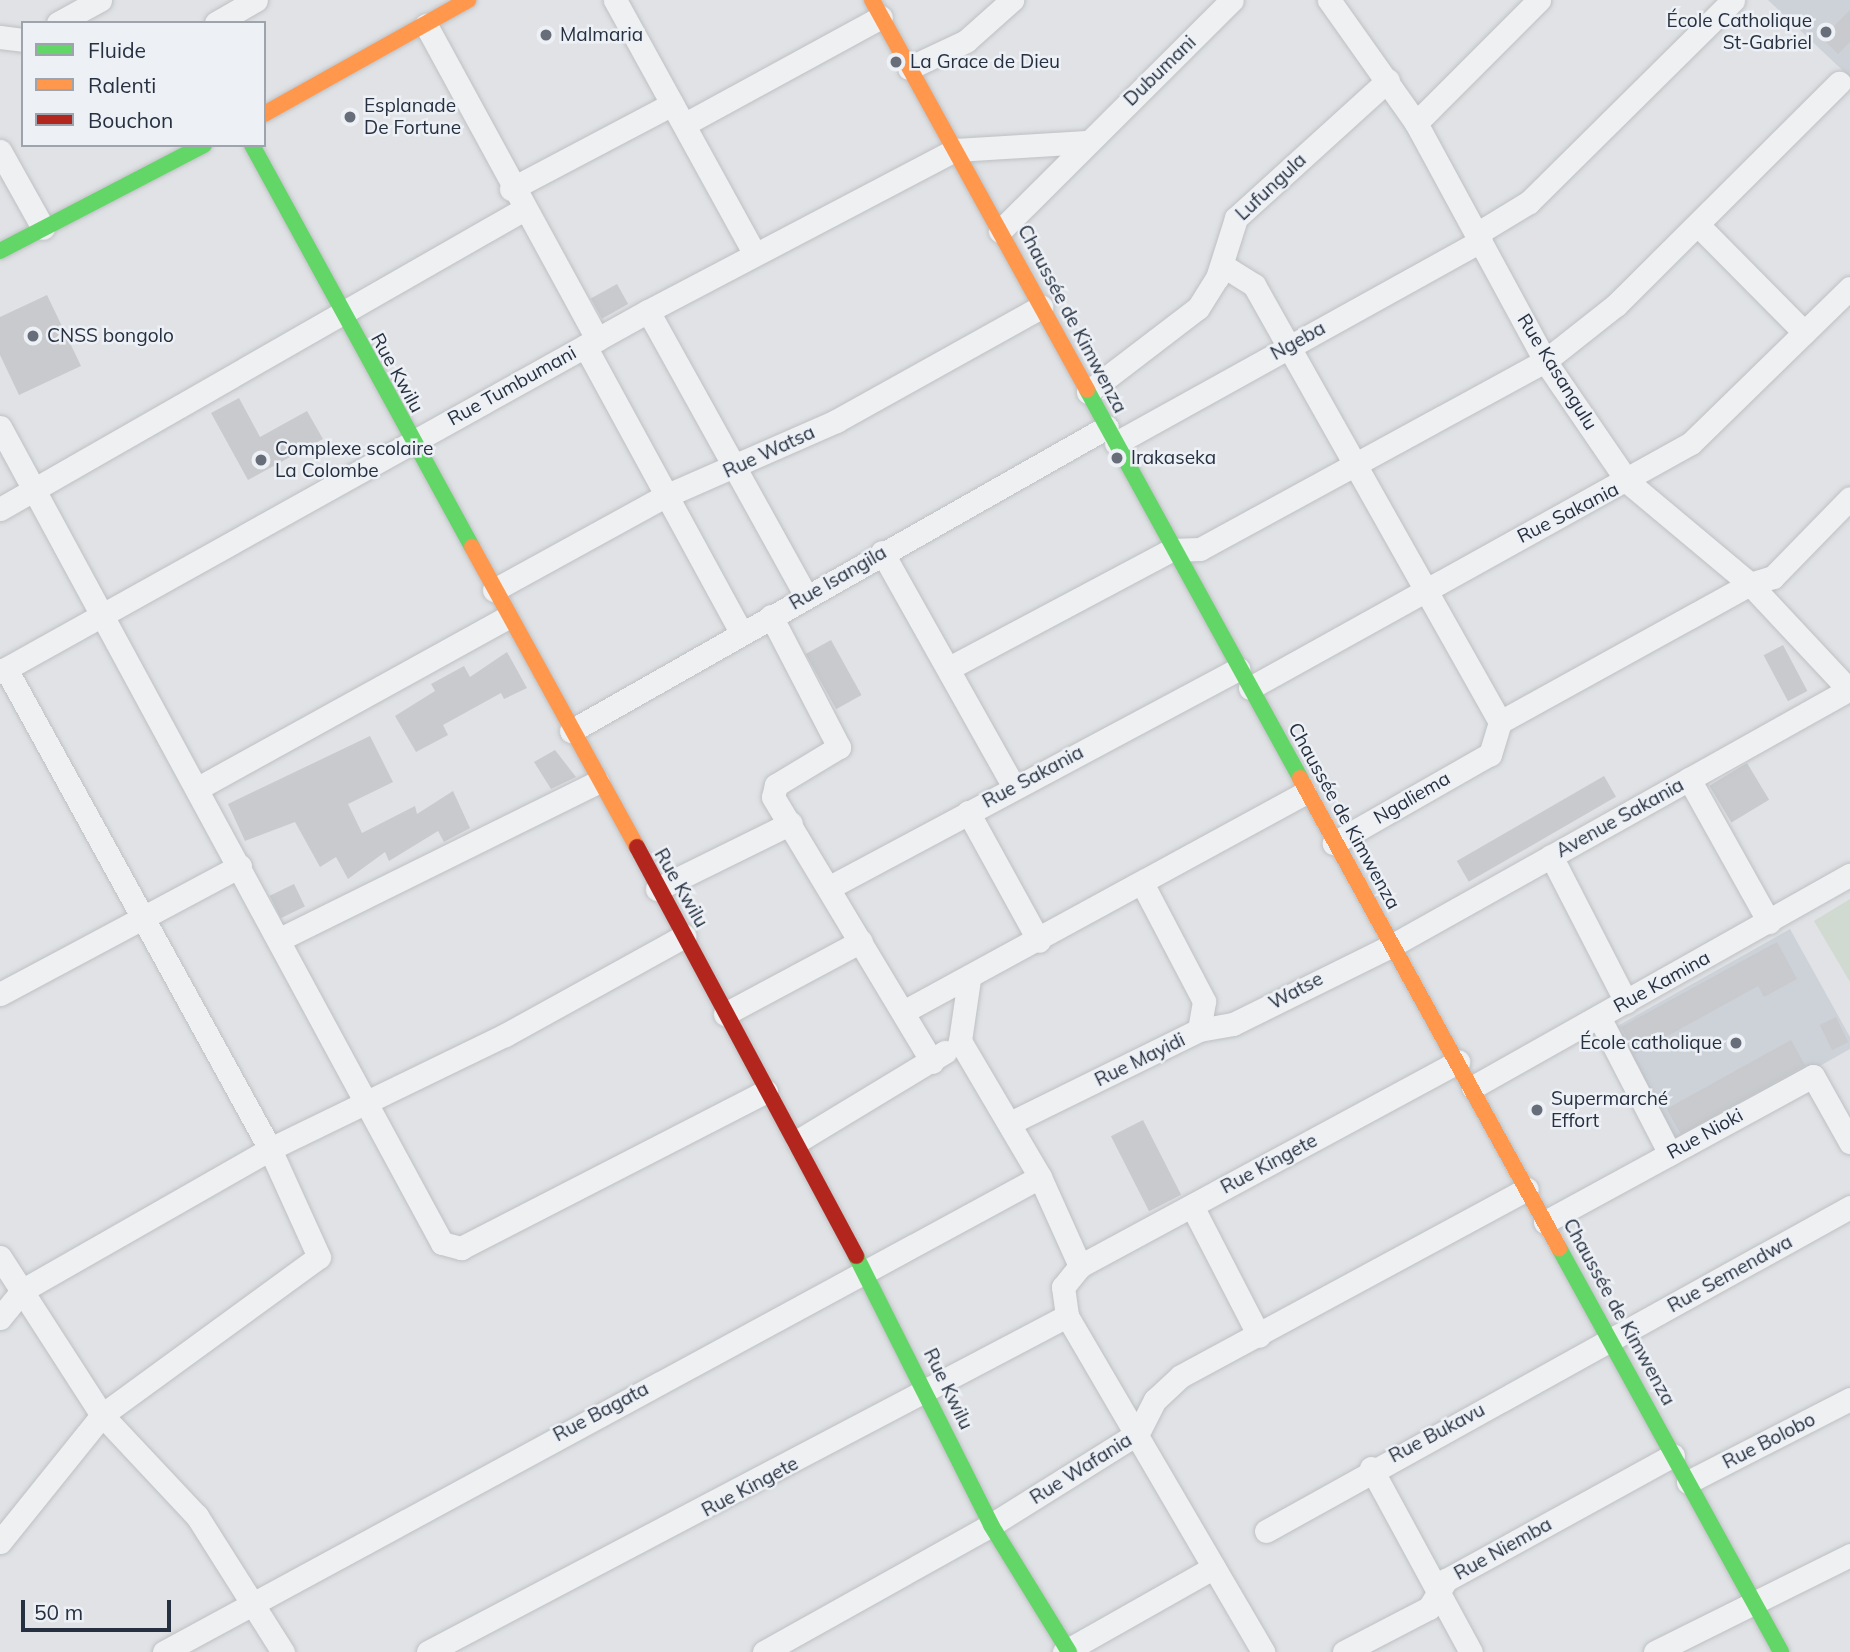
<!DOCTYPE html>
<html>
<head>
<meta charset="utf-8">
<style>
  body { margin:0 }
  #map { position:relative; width:1850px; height:1652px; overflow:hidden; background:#e0e2e5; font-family:Mulish,sans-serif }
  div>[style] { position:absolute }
  .built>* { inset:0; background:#cdd2d9 }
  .green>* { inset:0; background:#d0dad0 }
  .building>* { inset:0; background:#c8cacd; transform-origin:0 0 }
  .roads { filter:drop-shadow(0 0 2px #bec0c3) drop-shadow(0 0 2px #bec0c3) }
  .street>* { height:23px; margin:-11.5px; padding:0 11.5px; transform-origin:11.5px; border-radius:11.5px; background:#eff0f2 }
  .fast>* { height:16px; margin:-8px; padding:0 8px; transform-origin:8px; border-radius:8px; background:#63d668 }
  .slow>* { height:16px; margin:-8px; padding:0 8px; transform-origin:8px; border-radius:8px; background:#ff974d }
  .jam>* { height:16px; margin:-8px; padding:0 8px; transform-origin:8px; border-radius:8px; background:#b3261e }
  .dots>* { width:19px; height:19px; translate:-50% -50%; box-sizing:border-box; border:4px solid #edf1f6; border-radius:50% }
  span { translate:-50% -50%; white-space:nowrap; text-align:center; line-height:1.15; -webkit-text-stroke:5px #edf1f6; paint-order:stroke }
  .poi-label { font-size:19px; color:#263040 }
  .right { translate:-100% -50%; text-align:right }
  .left { translate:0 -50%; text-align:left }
  .street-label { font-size:19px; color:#263040 }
  .legend { position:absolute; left:21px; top:21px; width:245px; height:126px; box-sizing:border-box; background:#edf1f6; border:2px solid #9da4ad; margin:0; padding:9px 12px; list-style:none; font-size:21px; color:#263040 }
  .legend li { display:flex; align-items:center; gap:14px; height:35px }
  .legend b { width:35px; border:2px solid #9da4ad }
  .scale { position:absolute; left:21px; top:1600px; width:150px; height:32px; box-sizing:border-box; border:4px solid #263040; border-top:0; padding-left:9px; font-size:21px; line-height:24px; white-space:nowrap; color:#263040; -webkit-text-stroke:5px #edf1f6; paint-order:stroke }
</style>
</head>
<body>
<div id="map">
  <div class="built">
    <i style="clip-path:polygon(1768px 0,1850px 0,1850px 77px,1837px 65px)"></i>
    <i style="clip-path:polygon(1790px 929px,1850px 1037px,1850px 1049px,1679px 1145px,1614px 1028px)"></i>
  </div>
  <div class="green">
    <i style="clip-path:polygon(1850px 899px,1850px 982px,1814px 921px)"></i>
  </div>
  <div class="building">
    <i style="clip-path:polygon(1850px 10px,1850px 42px,1838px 54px,1822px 38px)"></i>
    <i style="left:617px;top:284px;width:23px;height:30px;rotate:61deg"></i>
    <i style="clip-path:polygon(47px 295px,81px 366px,19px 395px,0 355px,0 317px)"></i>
    <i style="clip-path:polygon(239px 398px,260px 437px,307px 411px,323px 439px,248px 480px,211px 413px)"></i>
    <i style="left:831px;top:640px;width:63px;height:29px;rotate:61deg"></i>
    <i style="left:1783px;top:645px;width:52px;height:22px;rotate:62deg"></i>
    <i style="clip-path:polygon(507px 652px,527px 688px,504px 699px,501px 693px,443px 725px,448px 735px,416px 752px,395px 716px,435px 691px,431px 684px,464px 666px,470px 677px)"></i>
    <i style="clip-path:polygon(370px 736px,393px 782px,348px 804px,362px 833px,415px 806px,417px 814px,453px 791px,470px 828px,444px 842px,438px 831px,389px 861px,385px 852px,348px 879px,336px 857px,320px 867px,295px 822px,245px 841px,228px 804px)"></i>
    <i style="clip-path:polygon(555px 750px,576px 777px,551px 789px,534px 762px)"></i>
    <i style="left:1747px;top:763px;width:43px;height:44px;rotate:59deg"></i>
    <i style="left:1604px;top:776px;width:24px;height:170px;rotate:60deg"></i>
    <i style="left:294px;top:884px;width:25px;height:27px;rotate:64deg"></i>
    <i style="clip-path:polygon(1777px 942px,1797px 979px,1764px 997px,1758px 986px,1635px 1054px,1621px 1027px)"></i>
    <i style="left:1836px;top:1017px;width:28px;height:18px;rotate:64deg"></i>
    <i style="left:1791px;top:1040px;width:29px;height:142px;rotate:61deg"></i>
    <i style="left:1143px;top:1120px;width:84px;height:36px;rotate:63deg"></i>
  </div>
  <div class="roads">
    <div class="street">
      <i style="left:615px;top:0;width:289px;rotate:61.2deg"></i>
      <i style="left:1329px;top:0;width:151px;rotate:54.7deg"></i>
      <i style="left:1416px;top:123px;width:271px;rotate:61.5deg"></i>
      <i style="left:1545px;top:361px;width:147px;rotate:55.6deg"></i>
      <i style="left:1628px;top:482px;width:159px;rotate:39.9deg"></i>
      <i style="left:1750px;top:584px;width:146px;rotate:46.9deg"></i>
      <i style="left:58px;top:23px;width:48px;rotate:-28.7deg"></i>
      <i style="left:216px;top:23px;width:46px;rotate:-29.9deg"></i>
      <i style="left:426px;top:25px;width:358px;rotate:61.4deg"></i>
      <i style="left:0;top:37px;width:23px;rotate:7deg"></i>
      <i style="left:909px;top:68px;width:63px;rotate:-25.3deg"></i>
      <i style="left:966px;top:41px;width:62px;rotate:-41.7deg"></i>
      <i style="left:1416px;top:123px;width:174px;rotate:-45deg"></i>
      <i style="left:685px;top:124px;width:223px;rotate:-28.6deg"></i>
      <i style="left:0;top:151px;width:88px;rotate:60.8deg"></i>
      <i style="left:511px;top:189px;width:182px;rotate:-27.8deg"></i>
      <i style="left:1698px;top:225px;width:151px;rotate:45.3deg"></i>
      <i style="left:1000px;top:231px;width:327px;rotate:-44.9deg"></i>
      <i style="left:1478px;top:233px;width:60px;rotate:-31.3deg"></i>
      <i style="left:1529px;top:202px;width:287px;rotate:-44.7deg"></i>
      <i style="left:1222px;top:265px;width:38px;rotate:32deg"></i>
      <i style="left:1254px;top:285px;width:501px;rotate:60.62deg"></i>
      <i style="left:1500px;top:722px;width:34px;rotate:107deg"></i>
      <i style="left:1490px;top:754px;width:180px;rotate:150.3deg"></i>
      <i style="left:648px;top:311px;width:326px;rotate:61deg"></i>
      <i style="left:585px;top:346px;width:326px;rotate:61.4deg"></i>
      <i style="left:1088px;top:392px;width:138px;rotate:-37.4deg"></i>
      <i style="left:1198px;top:308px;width:36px;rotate:-58deg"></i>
      <i style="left:1217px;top:278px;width:63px;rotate:-72.4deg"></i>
      <i style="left:1236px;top:218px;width:205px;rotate:-42.2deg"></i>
      <i style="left:0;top:427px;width:928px;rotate:61.56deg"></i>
      <i style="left:442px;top:1243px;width:20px;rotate:15deg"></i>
      <i style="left:461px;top:1248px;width:343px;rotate:-27.2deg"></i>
      <i style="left:1116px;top:443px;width:417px;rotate:-29deg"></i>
      <i style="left:0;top:509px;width:604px;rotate:-29.79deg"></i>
      <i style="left:882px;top:552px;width:270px;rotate:60.7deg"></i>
      <i style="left:494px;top:590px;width:193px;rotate:-28.8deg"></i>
      <i style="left:663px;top:497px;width:189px;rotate:-23.7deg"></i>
      <i style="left:836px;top:421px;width:235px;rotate:-29.1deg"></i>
      <i style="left:771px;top:616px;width:148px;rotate:62.6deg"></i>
      <i style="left:839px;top:747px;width:74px;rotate:148.9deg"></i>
      <i style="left:776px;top:785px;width:12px;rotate:104deg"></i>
      <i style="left:773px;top:797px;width:309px;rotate:59deg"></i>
      <i style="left:951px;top:667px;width:249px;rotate:-28deg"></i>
      <i style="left:1171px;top:550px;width:29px;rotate:-2deg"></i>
      <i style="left:1200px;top:549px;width:393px;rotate:-28.6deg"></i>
      <i style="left:1545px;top:361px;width:90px;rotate:-38.3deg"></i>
      <i style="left:1616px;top:305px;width:315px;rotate:-44.9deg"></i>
      <i style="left:0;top:672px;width:742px;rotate:-29.12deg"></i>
      <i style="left:648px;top:311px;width:347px;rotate:-27.7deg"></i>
      <i style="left:955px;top:150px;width:132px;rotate:-3.5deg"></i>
      <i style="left:1250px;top:688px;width:504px;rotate:-29.05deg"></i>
      <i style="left:1691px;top:443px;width:222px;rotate:-44.3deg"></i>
      <i style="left:1500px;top:722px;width:286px;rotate:-28.9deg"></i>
      <i style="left:1750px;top:584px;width:24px;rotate:-17deg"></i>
      <i style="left:1773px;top:577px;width:110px;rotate:-45.7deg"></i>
      <i style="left:571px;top:731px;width:616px;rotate:-29.56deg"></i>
      <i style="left:1689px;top:779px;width:164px;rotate:60.8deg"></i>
      <i style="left:198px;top:788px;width:352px;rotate:-28.9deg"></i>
      <i style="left:968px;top:812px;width:147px;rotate:61.2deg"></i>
      <i style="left:1551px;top:856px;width:164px;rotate:62.8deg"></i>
      <i style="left:830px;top:887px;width:463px;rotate:-28.1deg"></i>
      <i style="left:657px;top:889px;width:149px;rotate:-26.2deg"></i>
      <i style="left:282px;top:938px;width:352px;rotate:-26.3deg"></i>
      <i style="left:969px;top:979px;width:63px;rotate:98.3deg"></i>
      <i style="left:960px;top:1041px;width:158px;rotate:59.5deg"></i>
      <i style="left:1040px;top:1177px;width:98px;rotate:65.8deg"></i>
      <i style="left:1080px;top:1266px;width:27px;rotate:129deg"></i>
      <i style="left:1063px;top:1287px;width:29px;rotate:82deg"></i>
      <i style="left:1067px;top:1316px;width:389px;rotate:59.7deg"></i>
      <i style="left:0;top:994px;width:272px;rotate:-28.1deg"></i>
      <i style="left:903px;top:1012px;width:457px;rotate:-28.6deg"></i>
      <i style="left:725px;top:1014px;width:154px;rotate:-28.2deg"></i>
      <i style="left:1599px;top:1017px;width:154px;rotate:62.6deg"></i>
      <i style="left:1199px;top:1030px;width:35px;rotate:-10deg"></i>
      <i style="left:1233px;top:1024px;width:176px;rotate:-26.3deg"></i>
      <i style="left:1391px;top:946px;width:526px;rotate:-29.25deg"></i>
      <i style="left:1473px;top:1087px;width:433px;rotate:-29.4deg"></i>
      <i style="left:1010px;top:1123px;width:211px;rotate:-26.2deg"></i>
      <i style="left:1199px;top:1030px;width:29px;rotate:-80deg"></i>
      <i style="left:1204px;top:1001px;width:131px;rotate:-117.7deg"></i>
      <i style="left:798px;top:1141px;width:172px;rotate:-31.2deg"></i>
      <i style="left:1192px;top:1206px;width:146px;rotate:62.7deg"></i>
      <i style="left:1545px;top:1222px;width:305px;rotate:-28.6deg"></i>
      <i style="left:1813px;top:1076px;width:76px;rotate:60.7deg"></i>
      <i style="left:0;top:1257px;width:188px;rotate:57.2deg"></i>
      <i style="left:102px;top:1415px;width:139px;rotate:46.8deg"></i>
      <i style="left:197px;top:1516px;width:161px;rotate:57.7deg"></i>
      <i style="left:1080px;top:1266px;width:430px;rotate:-28.4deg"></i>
      <i style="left:0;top:1318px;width:36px;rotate:-51deg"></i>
      <i style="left:23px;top:1290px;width:284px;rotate:-29.7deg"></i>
      <i style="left:270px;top:1149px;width:261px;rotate:-25.9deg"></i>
      <i style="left:505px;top:1035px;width:205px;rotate:-28.9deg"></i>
      <i style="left:1371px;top:1468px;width:209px;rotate:61.5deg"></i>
      <i style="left:1688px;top:1482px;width:182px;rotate:-27.1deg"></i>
      <i style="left:1266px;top:1531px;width:668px;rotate:-29.02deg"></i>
      <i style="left:0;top:1542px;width:163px;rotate:-51.2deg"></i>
      <i style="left:102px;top:1415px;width:268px;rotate:-36.1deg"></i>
      <i style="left:319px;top:1257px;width:119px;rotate:-114.4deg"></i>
      <i style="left:270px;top:1149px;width:548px;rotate:-118.81deg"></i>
      <i style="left:164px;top:1652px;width:996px;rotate:-28.47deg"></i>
      <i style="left:428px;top:1652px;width:722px;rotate:-27.74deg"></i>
      <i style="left:764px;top:1652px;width:260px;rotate:-29.2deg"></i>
      <i style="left:991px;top:1525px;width:173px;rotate:-32deg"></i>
      <i style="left:1138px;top:1433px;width:37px;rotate:-63deg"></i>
      <i style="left:1155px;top:1400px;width:35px;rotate:-43deg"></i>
      <i style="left:1181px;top:1376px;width:393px;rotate:-28.4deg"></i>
      <i style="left:1064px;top:1652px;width:172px;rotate:-29.5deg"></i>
      <i style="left:1344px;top:1652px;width:96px;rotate:-27.4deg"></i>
      <i style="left:1429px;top:1608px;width:33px;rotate:-59deg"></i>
      <i style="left:1446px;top:1580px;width:259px;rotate:-28.8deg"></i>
      <i style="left:1655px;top:1652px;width:218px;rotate:-26.4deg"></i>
    </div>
    <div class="fast">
      <i style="left:252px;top:145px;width:458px;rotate:61.3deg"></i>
      <i style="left:0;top:251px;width:230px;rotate:-27.5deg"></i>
      <i style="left:1087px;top:390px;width:443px;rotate:61.2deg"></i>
      <i style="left:1559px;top:1248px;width:461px;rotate:61.2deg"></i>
      <i style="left:856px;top:1256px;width:301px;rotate:63.3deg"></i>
      <i style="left:991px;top:1525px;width:149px;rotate:58.4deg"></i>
    </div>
    <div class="slow">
      <i style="left:872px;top:0;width:445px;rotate:61.1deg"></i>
      <i style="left:264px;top:114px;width:234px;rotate:-29.2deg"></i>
      <i style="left:472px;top:547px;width:342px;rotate:61.2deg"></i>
      <i style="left:1300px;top:778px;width:537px;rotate:61.14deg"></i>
    </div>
    <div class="jam">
      <i style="left:637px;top:847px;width:464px;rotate:61.8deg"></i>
    </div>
  </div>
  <div class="dots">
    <i style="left:1826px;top:32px;background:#676e7a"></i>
    <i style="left:546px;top:35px;background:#676e7a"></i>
    <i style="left:896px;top:62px;background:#676e7a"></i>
    <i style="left:350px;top:117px;background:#676e7a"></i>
    <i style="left:33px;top:336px;background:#676e7a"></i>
    <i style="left:1117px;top:458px;background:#676e7a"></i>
    <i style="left:261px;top:460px;background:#676e7a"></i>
    <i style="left:1736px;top:1043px;background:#676e7a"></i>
    <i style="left:1537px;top:1110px;background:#676e7a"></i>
  </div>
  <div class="poi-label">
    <span class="right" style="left:1812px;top:32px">École Catholique<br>St-Gabriel</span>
    <span class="left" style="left:560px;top:35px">Malmaria</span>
    <span class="left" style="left:910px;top:62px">La Grace de Dieu</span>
    <span class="left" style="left:364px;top:117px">Esplanade<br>De Fortune</span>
    <span class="left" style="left:47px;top:336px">CNSS bongolo</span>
    <span class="left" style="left:275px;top:460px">Complexe scolaire<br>La Colombe</span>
    <span class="left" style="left:1131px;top:458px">Irakaseka</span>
    <span class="right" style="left:1722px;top:1043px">École catholique</span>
    <span class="left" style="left:1551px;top:1110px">Supermarché<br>Effort</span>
  </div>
  <div class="street-label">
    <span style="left:1160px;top:71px;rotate:-44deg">Dubumani</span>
    <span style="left:1271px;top:187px;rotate:-43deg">Lufungula</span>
    <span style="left:1072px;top:319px;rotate:62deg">Chaussée de Kimwenza</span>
    <span style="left:1298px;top:341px;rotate:-29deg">Ngeba</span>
    <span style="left:1557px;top:372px;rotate:58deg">Rue Kasangulu</span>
    <span style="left:397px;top:373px;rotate:61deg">Rue Kwilu</span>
    <span style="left:512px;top:386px;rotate:-29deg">Rue Tumbumani</span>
    <span style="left:769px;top:452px;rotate:-25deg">Rue Watsa</span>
    <span style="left:1568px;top:513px;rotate:-27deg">Rue Sakania</span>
    <span style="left:838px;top:578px;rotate:-30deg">Rue Isangila</span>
    <span style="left:1033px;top:777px;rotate:-28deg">Rue Sakania</span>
    <span style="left:1412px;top:798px;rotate:-30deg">Ngaliema</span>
    <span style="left:1344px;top:816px;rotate:61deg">Chaussée de Kimwenza</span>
    <span style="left:1620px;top:818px;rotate:-29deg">Avenue Sakania</span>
    <span style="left:681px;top:888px;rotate:60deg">Rue Kwilu</span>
    <span style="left:1662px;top:982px;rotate:-29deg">Rue Kamina</span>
    <span style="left:1296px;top:991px;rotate:-28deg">Watse</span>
    <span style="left:1140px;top:1060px;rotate:-26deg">Rue Mayidi</span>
    <span style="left:1705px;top:1134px;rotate:-29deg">Rue Nioki</span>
    <span style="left:1269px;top:1164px;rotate:-28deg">Rue Kingete</span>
    <span style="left:1730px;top:1274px;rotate:-29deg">Rue Semendwa</span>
    <span style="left:1619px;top:1312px;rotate:61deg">Chaussée de Kimwenza</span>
    <span style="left:948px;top:1389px;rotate:64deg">Rue Kwilu</span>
    <span style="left:601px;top:1412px;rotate:-28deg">Rue Bagata</span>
    <span style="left:1437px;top:1433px;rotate:-28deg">Rue Bukavu</span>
    <span style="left:1769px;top:1441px;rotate:-27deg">Rue Bolobo</span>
    <span style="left:1081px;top:1469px;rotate:-32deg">Rue Wafania</span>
    <span style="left:750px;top:1487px;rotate:-28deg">Rue Kingete</span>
    <span style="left:1503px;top:1549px;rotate:-29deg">Rue Niemba</span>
  </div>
  <ul class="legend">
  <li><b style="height:9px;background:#63d668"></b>Fluide</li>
  <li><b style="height:9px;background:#ff974d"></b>Ralenti</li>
  <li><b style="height:9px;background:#b3261e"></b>Bouchon</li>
  </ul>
  <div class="scale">50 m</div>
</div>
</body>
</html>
